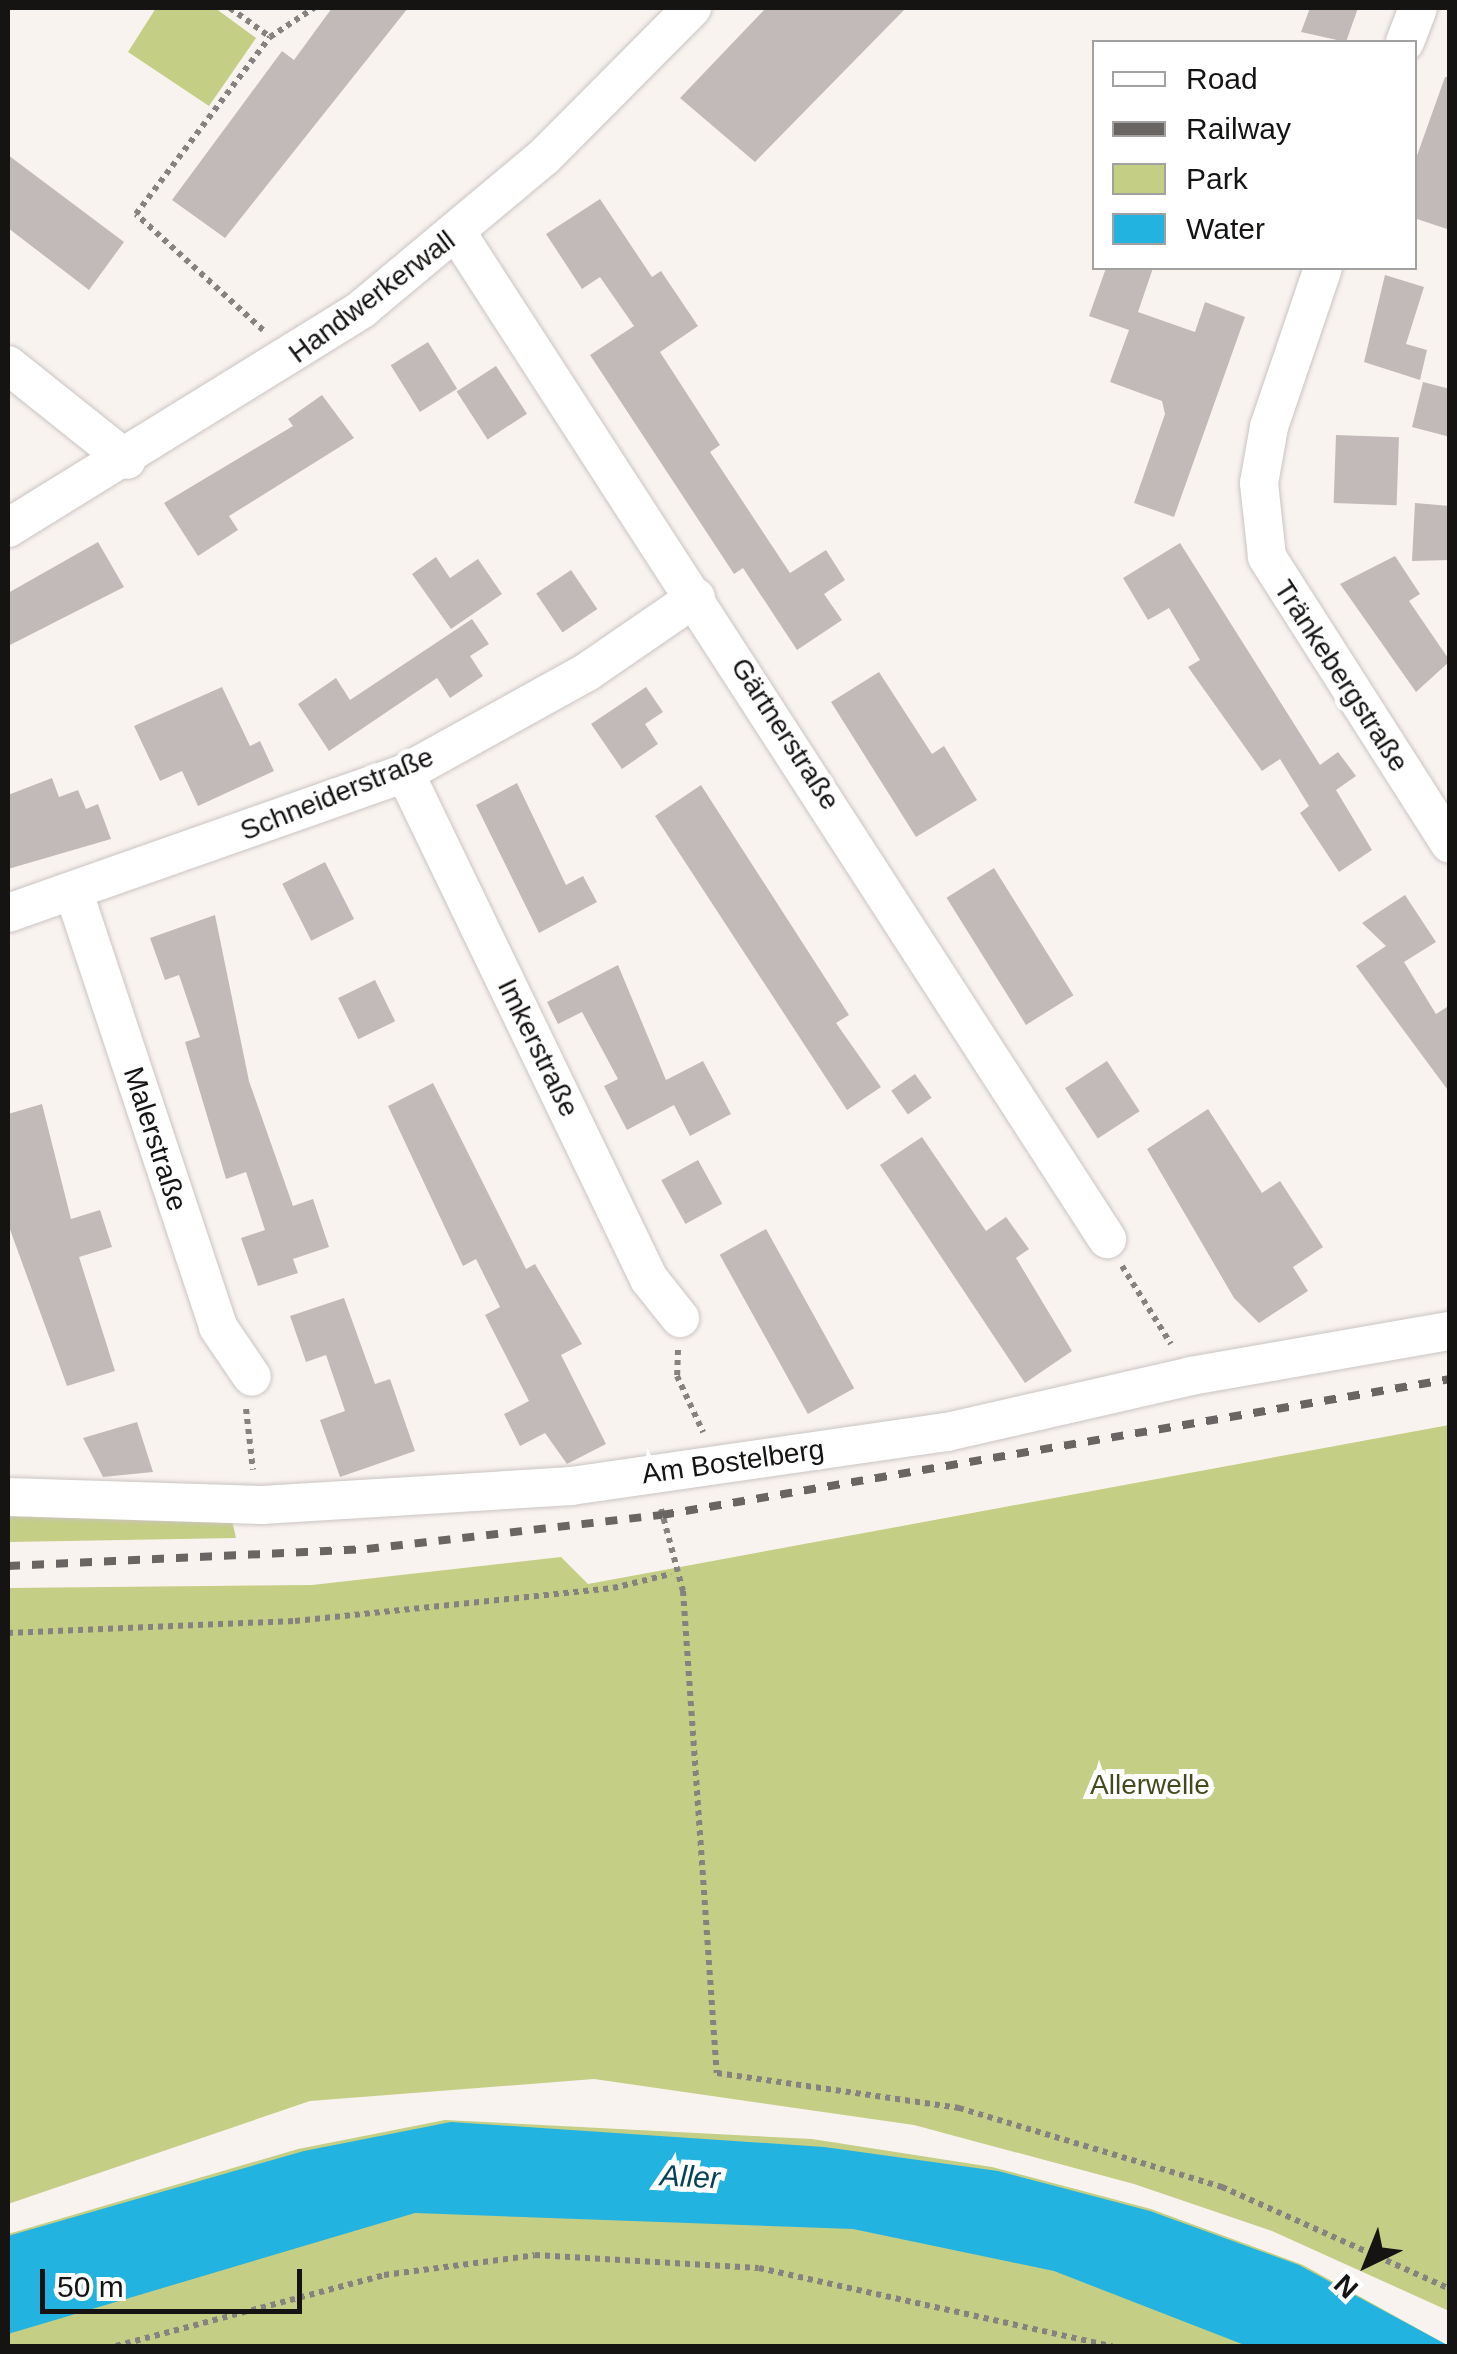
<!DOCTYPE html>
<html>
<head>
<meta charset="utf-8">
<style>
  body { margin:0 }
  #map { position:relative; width:1457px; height:2354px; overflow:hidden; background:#f9f3f0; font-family:Helvetica,sans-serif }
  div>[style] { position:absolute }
  .green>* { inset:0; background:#c4ce85 }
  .water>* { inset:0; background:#22b3e0 }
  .building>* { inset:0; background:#c1bab9; transform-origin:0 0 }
  .path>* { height:6px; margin-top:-3px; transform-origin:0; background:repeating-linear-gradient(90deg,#868280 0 5px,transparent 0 10px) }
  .roads { filter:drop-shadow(0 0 2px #cac4c1) drop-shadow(0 0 2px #cac4c1) }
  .street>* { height:38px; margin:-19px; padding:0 19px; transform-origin:19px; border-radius:19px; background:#fff }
  .rail>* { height:8px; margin-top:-4px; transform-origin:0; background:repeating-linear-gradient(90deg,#686563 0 12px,transparent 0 24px) }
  span { translate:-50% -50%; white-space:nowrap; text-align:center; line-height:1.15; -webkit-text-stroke:10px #fff; paint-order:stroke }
  .street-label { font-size:28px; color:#161413 }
  .park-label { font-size:28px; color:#45491e }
  .water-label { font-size:30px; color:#064154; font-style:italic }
  .frame { position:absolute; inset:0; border:10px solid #161413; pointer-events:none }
  .legend { position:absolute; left:1092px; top:40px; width:325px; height:230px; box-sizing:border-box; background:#fff; border:2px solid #a2a1a1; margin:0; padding:12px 18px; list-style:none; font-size:30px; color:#161413 }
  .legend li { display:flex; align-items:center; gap:20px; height:50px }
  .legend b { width:50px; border:2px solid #a2a1a1 }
  .north { position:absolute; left:1317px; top:2214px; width:100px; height:100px; -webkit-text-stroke:8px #fff; paint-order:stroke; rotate:223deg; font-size:28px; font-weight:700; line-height:40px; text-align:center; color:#161413 }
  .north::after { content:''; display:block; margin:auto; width:35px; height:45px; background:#161413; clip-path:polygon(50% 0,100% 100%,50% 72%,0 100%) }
  .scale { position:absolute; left:40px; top:2269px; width:262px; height:45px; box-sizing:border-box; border:5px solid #161413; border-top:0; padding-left:12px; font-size:30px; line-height:35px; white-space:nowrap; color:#161413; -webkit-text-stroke:8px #fff; paint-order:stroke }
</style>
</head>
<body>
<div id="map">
  <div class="green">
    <i style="clip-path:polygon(156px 8px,215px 8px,256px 38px,209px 106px,128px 52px)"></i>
    <i style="clip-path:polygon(1449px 1425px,1449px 2311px,1272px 2231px,1134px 2184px,914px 2125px,594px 2079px,310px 2101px,8px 2204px,8px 1588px,312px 1585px,561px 1557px,588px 1584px)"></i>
    <i style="clip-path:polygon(8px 1512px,232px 1520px,236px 1538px,8px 1542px)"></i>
    <i style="clip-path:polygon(445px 2120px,812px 2139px,992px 2167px,1151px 2209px,1303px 2265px,1449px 2346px,8px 2346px,8px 2234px,298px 2149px)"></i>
  </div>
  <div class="water">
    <i style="clip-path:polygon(451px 2122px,824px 2147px,998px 2171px,1150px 2211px,1299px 2265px,1449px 2346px,1247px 2346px,1054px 2271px,853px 2229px,415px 2213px,8px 2334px,8px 2236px,304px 2151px)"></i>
  </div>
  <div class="building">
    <i style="clip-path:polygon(332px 8px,408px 8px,225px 238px,172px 200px,282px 51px,294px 60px)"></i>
    <i style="clip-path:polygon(766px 8px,906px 8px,755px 162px,680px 98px)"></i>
    <i style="clip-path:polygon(1310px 8px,1358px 8px,1346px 42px,1301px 32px)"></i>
    <i style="clip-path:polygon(1445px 77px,1450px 77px,1450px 230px,1414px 218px,1414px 164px)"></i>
    <i style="clip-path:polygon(8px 155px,124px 242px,89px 290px,8px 228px)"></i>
    <i style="clip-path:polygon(600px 199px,652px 277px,661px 271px,698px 326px,660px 352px,720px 445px,710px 452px,790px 573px,826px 550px,845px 580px,824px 594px,842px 620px,797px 650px,743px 568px,734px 574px,590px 355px,634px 326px,600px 277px,582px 289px,546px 234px)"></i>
    <i style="clip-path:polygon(1106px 268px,1153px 268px,1138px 312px,1195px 332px,1205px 302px,1245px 317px,1174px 517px,1134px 503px,1165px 414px,1162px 401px,1110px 382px,1129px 330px,1089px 316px)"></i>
    <i style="clip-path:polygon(1385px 275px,1424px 287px,1406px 344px,1427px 350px,1420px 380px,1364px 362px)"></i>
    <i style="left:428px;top:342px;width:55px;height:44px;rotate:58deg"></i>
    <i style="left:496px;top:366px;width:57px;height:47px;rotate:57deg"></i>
    <i style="clip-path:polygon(1423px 382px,1450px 389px,1450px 437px,1412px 427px)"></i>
    <i style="clip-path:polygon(322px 395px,354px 438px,229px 516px,238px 530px,198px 556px,164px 503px,293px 426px,288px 419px)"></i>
    <i style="left:1336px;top:435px;width:63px;height:68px;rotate:2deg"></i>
    <i style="clip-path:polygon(1415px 503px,1450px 506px,1450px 560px,1412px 561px)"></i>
    <i style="clip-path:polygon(98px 542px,124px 587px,8px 646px,8px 593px)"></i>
    <i style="clip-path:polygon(1180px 543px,1320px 765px,1338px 752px,1356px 776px,1336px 790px,1372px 850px,1339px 872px,1300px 813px,1309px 806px,1280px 759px,1262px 771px,1188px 667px,1200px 660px,1169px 608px,1148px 620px,1123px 578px)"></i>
    <i style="clip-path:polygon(1395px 556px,1420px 594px,1409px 601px,1450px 661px,1416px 692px,1340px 584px)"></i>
    <i style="clip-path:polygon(436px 557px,450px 578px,478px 559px,502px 594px,451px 629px,412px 574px)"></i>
    <i style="left:571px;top:570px;width:47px;height:42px;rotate:56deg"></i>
    <i style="clip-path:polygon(472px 619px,489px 644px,470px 656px,483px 676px,450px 698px,437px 678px,329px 751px,298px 704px,336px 678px,350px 700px)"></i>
    <i style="clip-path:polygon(879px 672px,932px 754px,944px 746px,977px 800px,916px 837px,831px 702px)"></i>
    <i style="clip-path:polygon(222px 687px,250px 746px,260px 741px,274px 771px,198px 806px,182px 771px,160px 781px,134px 726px)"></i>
    <i style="clip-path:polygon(646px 687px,663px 712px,645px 724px,658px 744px,622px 769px,591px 724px)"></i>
    <i style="clip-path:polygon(52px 778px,59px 797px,78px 790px,86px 809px,98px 804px,111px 839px,8px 869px,8px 795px)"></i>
    <i style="clip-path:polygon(517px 783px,566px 885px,583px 876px,597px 902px,539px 933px,476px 805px)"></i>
    <i style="clip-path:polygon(701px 785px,849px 1015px,836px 1023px,881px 1087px,847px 1110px,655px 816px)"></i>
    <i style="left:325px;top:862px;width:64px;height:48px;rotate:63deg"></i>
    <i style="left:994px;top:868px;width:150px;height:56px;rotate:58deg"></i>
    <i style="clip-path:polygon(1405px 895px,1436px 942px,1404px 962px,1436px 1014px,1450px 1005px,1450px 1093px,1356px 966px,1386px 946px,1362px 923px)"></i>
    <i style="clip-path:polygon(215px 915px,249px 1081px,293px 1206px,313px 1199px,329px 1247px,293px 1259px,298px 1273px,258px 1286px,241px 1238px,265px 1230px,246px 1172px,226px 1179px,185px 1042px,200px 1037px,179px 975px,165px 980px,150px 938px)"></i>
    <i style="clip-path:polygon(618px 965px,666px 1080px,703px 1061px,731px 1114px,690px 1136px,674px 1105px,627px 1130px,604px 1086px,618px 1079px,582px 1012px,558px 1024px,547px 1002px)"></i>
    <i style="left:375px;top:980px;width:46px;height:41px;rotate:64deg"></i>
    <i style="left:1107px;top:1061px;width:60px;height:50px;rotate:57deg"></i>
    <i style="left:915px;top:1074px;width:29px;height:29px;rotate:55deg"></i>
    <i style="clip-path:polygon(433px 1083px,526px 1269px,535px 1264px,582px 1344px,561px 1355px,606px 1444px,567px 1464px,545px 1433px,520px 1446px,504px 1414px,529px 1401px,485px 1315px,500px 1307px,476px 1259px,463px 1266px,388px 1106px)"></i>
    <i style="clip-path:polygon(42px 1104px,71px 1219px,100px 1210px,112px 1247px,79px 1257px,115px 1371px,67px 1386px,8px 1224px,8px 1114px)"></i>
    <i style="clip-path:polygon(1208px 1109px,1262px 1193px,1280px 1181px,1323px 1247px,1293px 1267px,1308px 1291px,1259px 1323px,1234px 1298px,1147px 1149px)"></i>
    <i style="clip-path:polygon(922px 1137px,986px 1231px,1006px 1217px,1029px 1249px,1016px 1258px,1072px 1351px,1025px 1383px,880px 1165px)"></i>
    <i style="left:698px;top:1160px;width:50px;height:42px;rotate:61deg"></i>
    <i style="left:766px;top:1229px;width:182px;height:53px;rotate:61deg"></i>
    <i style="clip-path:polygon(344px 1298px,375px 1384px,390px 1379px,415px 1451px,340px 1477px,320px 1420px,345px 1411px,326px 1355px,306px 1362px,290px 1316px)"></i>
    <i style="clip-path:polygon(137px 1422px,153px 1472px,103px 1477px,83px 1438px)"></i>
  </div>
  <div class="path">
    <i style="left:230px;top:8px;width:49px;rotate:35.9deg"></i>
    <i style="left:263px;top:330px;width:172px;rotate:-137.6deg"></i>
    <i style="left:136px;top:214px;width:222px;rotate:-52.9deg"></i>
    <i style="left:270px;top:37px;width:53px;rotate:-33.4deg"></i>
    <i style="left:1122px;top:1266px;width:92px;rotate:57.9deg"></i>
    <i style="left:678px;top:1350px;width:26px;rotate:92deg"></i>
    <i style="left:677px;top:1376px;width:62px;rotate:65.1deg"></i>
    <i style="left:246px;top:1409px;width:61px;rotate:83.5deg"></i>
    <i style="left:661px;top:1509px;width:85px;rotate:75deg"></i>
    <i style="left:683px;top:1591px;width:483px;rotate:86deg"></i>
    <i style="left:717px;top:2073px;width:245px;rotate:8.2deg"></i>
    <i style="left:959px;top:2108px;width:275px;rotate:16.7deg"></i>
    <i style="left:1222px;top:2187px;width:250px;rotate:24.1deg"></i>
    <i style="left:8px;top:1633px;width:287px;rotate:-2.4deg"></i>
    <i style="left:295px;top:1621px;width:320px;rotate:-5.9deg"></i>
    <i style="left:613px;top:1588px;width:60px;rotate:-13.6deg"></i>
    <i style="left:116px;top:2346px;width:277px;rotate:-14.8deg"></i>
    <i style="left:384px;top:2275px;width:152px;rotate:-7.5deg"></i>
    <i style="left:535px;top:2255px;width:224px;rotate:3.3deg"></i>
    <i style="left:759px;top:2268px;width:362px;rotate:12.5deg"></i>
  </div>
  <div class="roads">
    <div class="street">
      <i style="left:1405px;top:42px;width:36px;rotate:-69deg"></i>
      <i style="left:457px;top:233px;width:1198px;rotate:57.13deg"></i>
      <i style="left:1323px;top:268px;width:168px;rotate:108.8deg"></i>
      <i style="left:1269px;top:427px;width:57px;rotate:100.1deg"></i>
      <i style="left:1259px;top:483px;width:74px;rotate:83.8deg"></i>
      <i style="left:1267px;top:557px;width:340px;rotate:57.5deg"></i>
      <i style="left:8px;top:365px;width:152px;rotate:38.6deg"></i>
      <i style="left:8px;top:528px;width:416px;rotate:-31.7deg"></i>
      <i style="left:362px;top:309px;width:237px;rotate:-39.9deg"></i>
      <i style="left:544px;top:157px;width:210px;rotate:-45.2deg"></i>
      <i style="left:405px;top:773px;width:562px;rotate:64.26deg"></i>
      <i style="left:649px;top:1279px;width:50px;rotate:51.5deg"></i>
      <i style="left:74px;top:893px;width:457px;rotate:71.6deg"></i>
      <i style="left:218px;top:1327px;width:60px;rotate:55.8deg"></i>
      <i style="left:8px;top:913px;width:421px;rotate:-19.4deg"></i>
      <i style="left:405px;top:773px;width:208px;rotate:-29deg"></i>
      <i style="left:587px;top:672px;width:132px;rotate:-34.5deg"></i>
      <i style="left:8px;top:1497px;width:254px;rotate:1.8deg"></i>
      <i style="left:262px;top:1505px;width:310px;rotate:-3.5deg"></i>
      <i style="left:571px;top:1486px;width:380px;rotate:-8.2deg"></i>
      <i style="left:947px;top:1432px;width:250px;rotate:-12.9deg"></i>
      <i style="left:1191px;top:1376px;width:263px;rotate:-9.9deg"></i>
    </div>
  </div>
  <div class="rail">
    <i style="left:8px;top:1566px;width:359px;rotate:-2.7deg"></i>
    <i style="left:367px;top:1549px;width:297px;rotate:-6.6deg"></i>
    <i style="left:662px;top:1515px;width:800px;rotate:-9.79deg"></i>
  </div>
  <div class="street-label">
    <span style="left:372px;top:297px;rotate:-37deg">Handwerkerwall</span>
    <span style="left:1341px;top:676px;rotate:57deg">Tränkebergstraße</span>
    <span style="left:785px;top:734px;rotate:57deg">Gärtnerstraße</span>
    <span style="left:337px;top:794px;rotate:-22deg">Schneiderstraße</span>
    <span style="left:538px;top:1048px;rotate:64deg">Imkerstraße</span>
    <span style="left:155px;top:1139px;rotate:72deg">Malerstraße</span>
    <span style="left:733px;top:1462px;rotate:-8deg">Am Bostelberg</span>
  </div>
  <div class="park-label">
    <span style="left:1150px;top:1785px">Allerwelle</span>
  </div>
  <div class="water-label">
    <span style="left:690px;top:2177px;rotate:3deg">Aller</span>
  </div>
  <div class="frame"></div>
  <ul class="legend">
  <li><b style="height:12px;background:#fff"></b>Road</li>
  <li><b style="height:12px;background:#686563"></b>Railway</li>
  <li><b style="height:28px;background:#c4ce85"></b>Park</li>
  <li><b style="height:28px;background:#22b3e0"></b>Water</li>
  </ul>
  <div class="north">N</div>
  <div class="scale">50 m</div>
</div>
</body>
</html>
